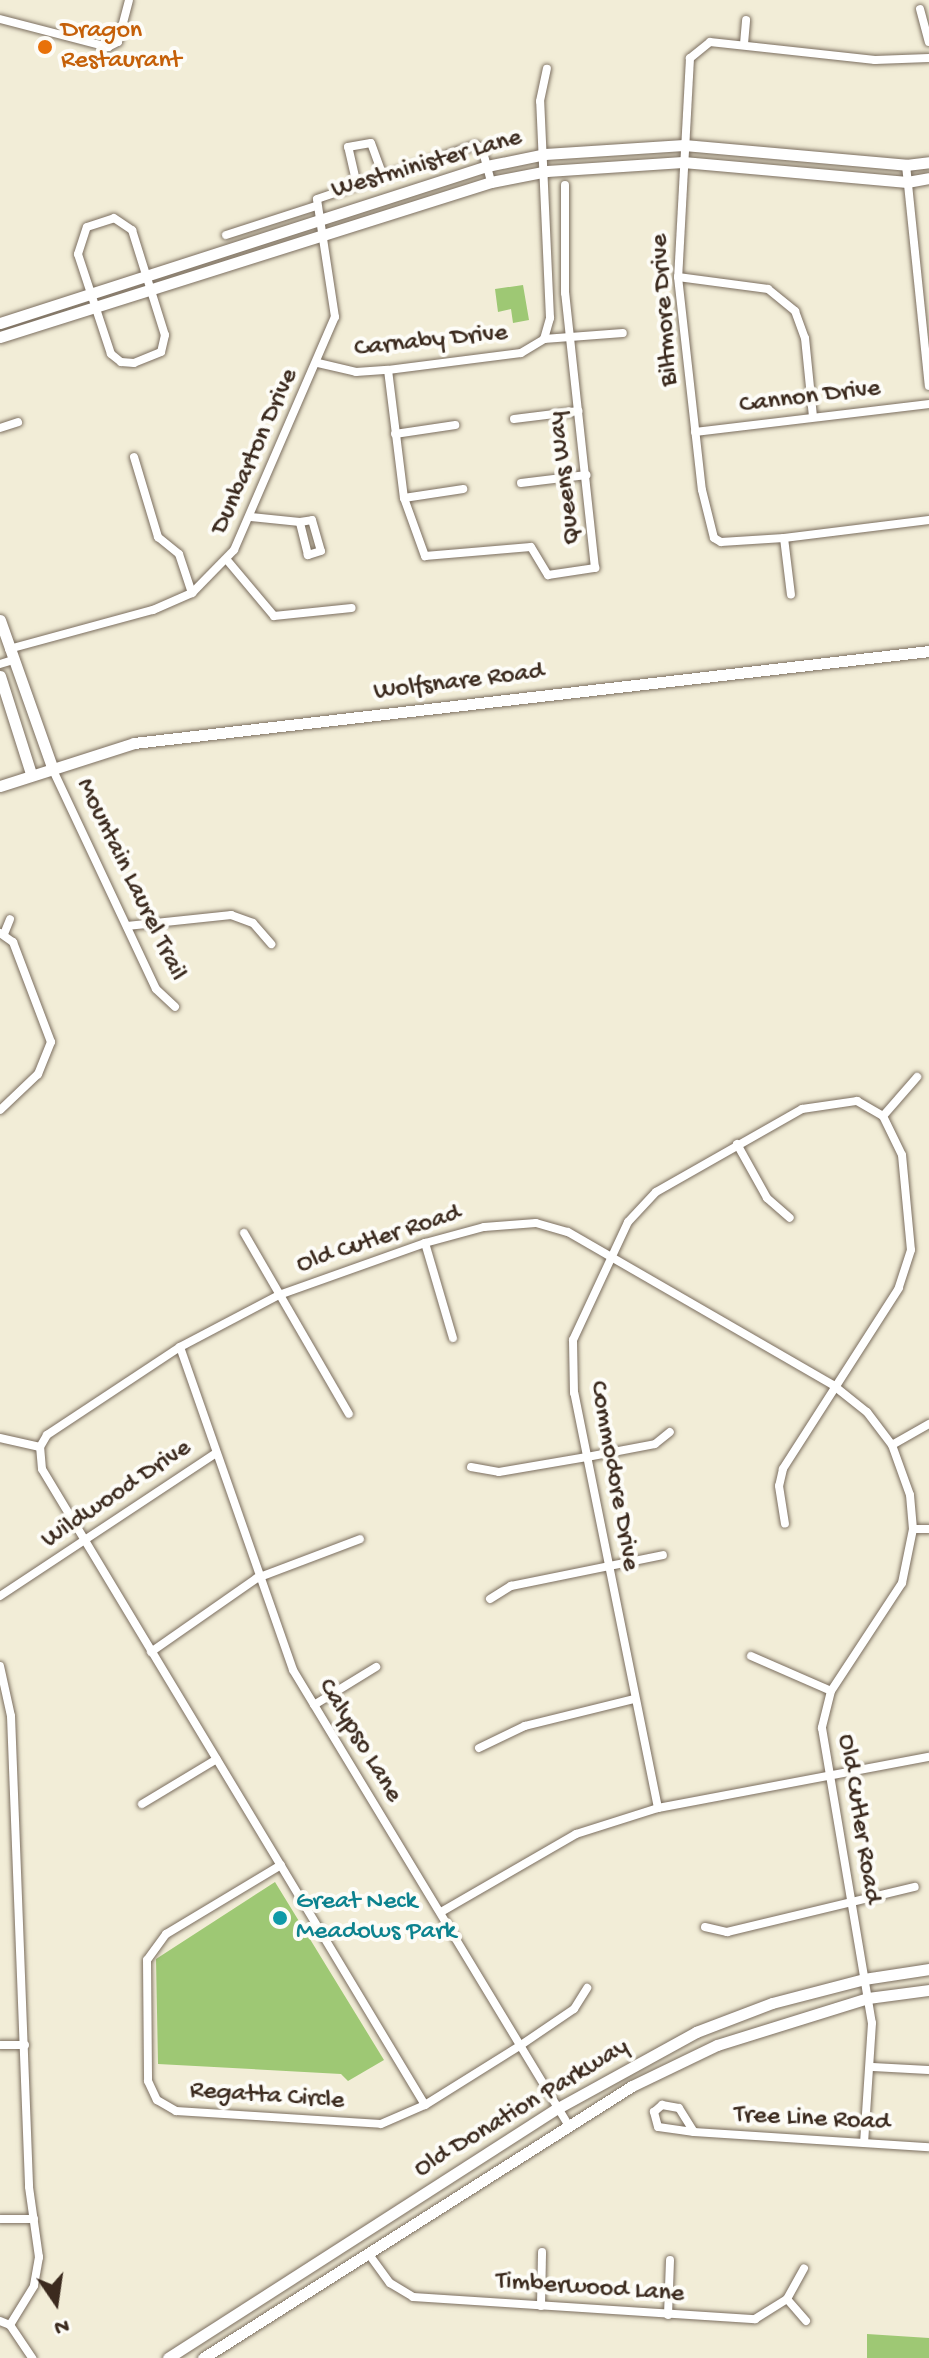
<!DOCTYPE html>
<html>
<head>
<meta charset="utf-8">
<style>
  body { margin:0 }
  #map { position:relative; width:929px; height:2358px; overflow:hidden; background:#f2edd7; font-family:"Gochi Hand",sans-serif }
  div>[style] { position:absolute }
  .green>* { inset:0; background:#9ec874 }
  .roads { filter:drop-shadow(0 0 2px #7b6e5f) drop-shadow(0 0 2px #7b6e5f) }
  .street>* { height:8px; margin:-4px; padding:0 4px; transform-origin:4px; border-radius:4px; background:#fff }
  .secondary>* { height:11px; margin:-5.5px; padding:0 5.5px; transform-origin:5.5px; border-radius:5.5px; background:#fff }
  .dots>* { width:22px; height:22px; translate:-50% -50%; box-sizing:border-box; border:4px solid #fdfcf7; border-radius:50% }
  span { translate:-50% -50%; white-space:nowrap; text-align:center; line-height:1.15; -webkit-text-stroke:8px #fdfcf7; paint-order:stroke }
  .food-label { font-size:26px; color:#c56008 }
  .left { translate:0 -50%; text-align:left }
  .street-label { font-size:26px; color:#3b2a1e }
  .culture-label { font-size:26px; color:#0d838f }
  .north { position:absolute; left:16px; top:2262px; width:80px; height:80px; -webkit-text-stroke:6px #fdfcf7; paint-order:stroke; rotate:167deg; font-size:22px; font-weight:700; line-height:32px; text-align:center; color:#3b2a1e }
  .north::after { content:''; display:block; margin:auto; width:28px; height:36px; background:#3b2a1e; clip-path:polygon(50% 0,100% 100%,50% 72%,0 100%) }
</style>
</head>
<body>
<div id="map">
  <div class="green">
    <i style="clip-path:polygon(523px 285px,529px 320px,513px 323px,511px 309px,498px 312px,495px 289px)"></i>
    <i style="clip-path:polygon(275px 1882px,384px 2060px,348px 2081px,341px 2074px,158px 2064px,156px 1959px)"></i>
    <i style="clip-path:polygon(867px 2334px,929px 2338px,929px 2358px,867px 2358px)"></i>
  </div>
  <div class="roads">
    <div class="street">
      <i style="left:920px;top:9px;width:34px;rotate:75deg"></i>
      <i style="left:0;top:19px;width:112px;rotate:14.5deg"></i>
      <i style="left:108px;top:47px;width:11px;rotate:-27deg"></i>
      <i style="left:118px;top:42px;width:43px;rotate:-75.3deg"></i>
      <i style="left:744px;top:44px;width:24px;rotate:-85deg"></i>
      <i style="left:929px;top:58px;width:54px;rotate:177.9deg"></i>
      <i style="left:875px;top:60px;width:166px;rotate:-173.8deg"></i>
      <i style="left:710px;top:42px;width:26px;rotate:141deg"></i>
      <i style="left:690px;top:58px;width:219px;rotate:93.1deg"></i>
      <i style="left:678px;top:277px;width:214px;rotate:83.6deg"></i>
      <i style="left:702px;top:490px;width:49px;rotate:76deg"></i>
      <i style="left:714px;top:538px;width:8px;rotate:30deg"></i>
      <i style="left:721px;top:542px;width:63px;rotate:-3.6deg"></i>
      <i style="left:784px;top:538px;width:146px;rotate:-7.1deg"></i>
      <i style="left:906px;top:165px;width:222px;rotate:84.1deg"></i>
      <i style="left:357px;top:185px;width:39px;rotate:-103deg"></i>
      <i style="left:348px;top:147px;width:23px;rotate:-10deg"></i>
      <i style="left:371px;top:143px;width:35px;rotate:70deg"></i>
      <i style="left:114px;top:218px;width:22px;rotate:34deg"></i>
      <i style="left:132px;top:230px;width:110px;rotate:72.6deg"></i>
      <i style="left:165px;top:335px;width:17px;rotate:103deg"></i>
      <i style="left:161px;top:352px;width:29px;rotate:158deg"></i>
      <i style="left:134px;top:363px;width:13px;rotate:-176deg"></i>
      <i style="left:121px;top:362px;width:13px;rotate:-141deg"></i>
      <i style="left:111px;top:354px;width:105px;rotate:-108.3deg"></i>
      <i style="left:78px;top:254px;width:28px;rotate:-72deg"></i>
      <i style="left:87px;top:227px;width:28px;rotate:-18deg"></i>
      <i style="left:226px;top:235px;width:95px;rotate:-17.9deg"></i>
      <i style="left:678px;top:277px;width:91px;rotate:7.6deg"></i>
      <i style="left:768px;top:289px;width:35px;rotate:39deg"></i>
      <i style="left:795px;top:311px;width:29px;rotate:70deg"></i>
      <i style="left:805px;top:338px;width:79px;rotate:84.2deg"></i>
      <i style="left:544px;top:339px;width:79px;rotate:-4.3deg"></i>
      <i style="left:318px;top:363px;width:39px;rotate:13deg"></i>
      <i style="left:356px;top:372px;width:32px;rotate:-4deg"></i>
      <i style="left:388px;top:370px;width:134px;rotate:-7.3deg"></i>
      <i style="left:521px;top:353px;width:27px;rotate:-31deg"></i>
      <i style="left:544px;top:339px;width:22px;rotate:-74deg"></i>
      <i style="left:550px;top:318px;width:217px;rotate:-92.6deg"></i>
      <i style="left:540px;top:101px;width:33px;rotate:-78deg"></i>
      <i style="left:388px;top:370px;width:129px;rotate:82.9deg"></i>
      <i style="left:404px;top:498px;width:62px;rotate:70.1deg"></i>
      <i style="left:425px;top:556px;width:106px;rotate:-4.9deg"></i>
      <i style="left:531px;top:547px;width:33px;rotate:59deg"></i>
      <i style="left:548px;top:575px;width:48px;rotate:-8.5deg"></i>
      <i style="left:595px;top:568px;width:277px;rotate:-96.2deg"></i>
      <i style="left:565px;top:293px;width:108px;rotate:-90deg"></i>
      <i style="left:514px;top:419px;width:65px;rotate:-7deg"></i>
      <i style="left:0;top:428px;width:19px;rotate:-18deg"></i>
      <i style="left:695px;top:432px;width:236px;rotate:-6.8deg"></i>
      <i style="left:395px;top:434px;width:61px;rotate:-8.5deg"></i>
      <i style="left:134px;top:457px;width:84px;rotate:73.3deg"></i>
      <i style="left:158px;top:537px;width:27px;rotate:39deg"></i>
      <i style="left:179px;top:554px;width:41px;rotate:71.6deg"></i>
      <i style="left:521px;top:483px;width:66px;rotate:-6.9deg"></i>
      <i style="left:404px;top:498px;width:60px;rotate:-8.7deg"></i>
      <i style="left:251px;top:517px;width:49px;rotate:5.8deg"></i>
      <i style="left:312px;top:520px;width:32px;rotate:74deg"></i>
      <i style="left:321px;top:551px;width:14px;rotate:163deg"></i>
      <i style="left:308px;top:555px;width:34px;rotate:-104deg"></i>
      <i style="left:300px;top:522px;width:12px;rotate:-9deg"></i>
      <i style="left:784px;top:538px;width:57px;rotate:83deg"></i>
      <i style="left:227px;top:560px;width:73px;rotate:50deg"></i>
      <i style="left:274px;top:616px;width:78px;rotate:-5.9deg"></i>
      <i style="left:9px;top:649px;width:149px;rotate:-15.2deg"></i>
      <i style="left:153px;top:610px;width:43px;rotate:-23.6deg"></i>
      <i style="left:192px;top:593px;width:60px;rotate:-45.7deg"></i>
      <i style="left:234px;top:550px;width:254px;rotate:-66.6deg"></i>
      <i style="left:335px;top:317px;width:119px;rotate:-98.7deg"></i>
      <i style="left:317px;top:199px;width:168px;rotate:-18.8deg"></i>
      <i style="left:476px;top:145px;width:7px;rotate:27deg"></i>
      <i style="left:482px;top:148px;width:35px;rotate:75deg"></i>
      <i style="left:0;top:664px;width:14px;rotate:-17deg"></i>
      <i style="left:52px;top:768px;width:244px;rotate:64.8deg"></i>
      <i style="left:156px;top:989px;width:26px;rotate:43deg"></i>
      <i style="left:127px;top:926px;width:105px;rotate:-6deg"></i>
      <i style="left:231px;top:915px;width:23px;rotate:20deg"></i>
      <i style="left:253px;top:923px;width:28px;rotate:49deg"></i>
      <i style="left:0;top:933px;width:16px;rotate:35deg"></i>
      <i style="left:13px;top:942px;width:107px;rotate:69.2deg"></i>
      <i style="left:51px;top:1042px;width:35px;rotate:112deg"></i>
      <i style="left:38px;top:1074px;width:52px;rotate:136.5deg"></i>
      <i style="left:4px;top:934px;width:16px;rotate:-68deg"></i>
      <i style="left:883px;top:1116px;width:52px;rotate:-48.9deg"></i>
      <i style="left:737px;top:1144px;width:62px;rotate:60.9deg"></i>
      <i style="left:767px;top:1198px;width:30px;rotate:41deg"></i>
      <i style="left:244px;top:1233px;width:209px;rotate:59.9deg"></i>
      <i style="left:425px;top:1243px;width:99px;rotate:73.6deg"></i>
      <i style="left:180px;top:1347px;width:342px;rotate:70.7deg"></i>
      <i style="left:293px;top:1670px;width:533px;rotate:58.82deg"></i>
      <i style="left:0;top:1438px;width:41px;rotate:12.7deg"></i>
      <i style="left:892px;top:1445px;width:43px;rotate:-29.6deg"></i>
      <i style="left:471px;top:1467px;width:28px;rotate:10deg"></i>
      <i style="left:499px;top:1472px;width:89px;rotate:-9.7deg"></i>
      <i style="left:587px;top:1457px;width:69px;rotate:-10.8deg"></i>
      <i style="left:655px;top:1444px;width:19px;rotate:-39deg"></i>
      <i style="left:913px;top:1529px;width:16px"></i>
      <i style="left:0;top:1596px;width:259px;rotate:-33.5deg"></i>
      <i style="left:490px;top:1599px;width:25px;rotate:-32deg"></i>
      <i style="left:511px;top:1586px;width:155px;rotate:-11.5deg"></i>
      <i style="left:151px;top:1652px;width:129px;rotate:-34.9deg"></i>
      <i style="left:257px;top:1578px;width:110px;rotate:-20.7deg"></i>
      <i style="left:751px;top:1656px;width:87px;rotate:23.6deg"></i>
      <i style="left:0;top:1666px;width:51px;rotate:77.6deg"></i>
      <i style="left:11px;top:1716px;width:471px;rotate:87.8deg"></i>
      <i style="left:29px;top:2187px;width:71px;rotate:81.9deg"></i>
      <i style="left:39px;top:2257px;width:29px;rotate:100deg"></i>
      <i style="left:34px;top:2286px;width:46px;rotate:121.6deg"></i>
      <i style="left:314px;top:1705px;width:73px;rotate:-31.5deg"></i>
      <i style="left:479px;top:1748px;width:51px;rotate:-25.6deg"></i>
      <i style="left:525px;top:1726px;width:112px;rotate:-13.9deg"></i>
      <i style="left:142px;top:1804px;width:87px;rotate:-31deg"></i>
      <i style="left:658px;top:1808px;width:423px;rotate:-101.4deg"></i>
      <i style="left:574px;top:1393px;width:53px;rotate:-91.1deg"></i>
      <i style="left:573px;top:1340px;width:130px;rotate:-65deg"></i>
      <i style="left:628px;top:1222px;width:41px;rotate:-47deg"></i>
      <i style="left:656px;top:1192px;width:168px;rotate:-29.6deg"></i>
      <i style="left:802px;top:1109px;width:56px;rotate:-8.3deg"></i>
      <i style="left:857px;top:1101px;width:30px;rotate:30deg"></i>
      <i style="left:883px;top:1116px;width:43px;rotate:64deg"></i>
      <i style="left:902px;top:1155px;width:95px;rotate:84.6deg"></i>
      <i style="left:911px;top:1250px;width:40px;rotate:108deg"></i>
      <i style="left:899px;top:1288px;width:215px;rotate:122.7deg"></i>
      <i style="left:783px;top:1469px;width:17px;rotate:103deg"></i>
      <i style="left:779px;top:1486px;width:38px;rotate:81deg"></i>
      <i style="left:281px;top:1865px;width:134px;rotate:149deg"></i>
      <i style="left:166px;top:1934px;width:32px;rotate:126deg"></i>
      <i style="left:147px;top:1960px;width:121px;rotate:89.5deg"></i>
      <i style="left:148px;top:2081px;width:21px;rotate:65deg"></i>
      <i style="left:157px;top:2100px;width:22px;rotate:30deg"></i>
      <i style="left:176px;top:2111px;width:205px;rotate:3.6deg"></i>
      <i style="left:381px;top:2124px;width:48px;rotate:-23.4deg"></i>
      <i style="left:425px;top:2105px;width:113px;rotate:-32deg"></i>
      <i style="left:521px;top:2045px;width:64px;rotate:-34.2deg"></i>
      <i style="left:574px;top:2009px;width:25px;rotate:-58deg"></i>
      <i style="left:441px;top:1912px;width:156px;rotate:-30deg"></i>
      <i style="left:576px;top:1834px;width:86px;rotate:-17.6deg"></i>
      <i style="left:658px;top:1808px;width:276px;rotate:-10.7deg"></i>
      <i style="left:705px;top:1927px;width:23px;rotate:13deg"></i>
      <i style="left:727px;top:1932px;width:193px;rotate:-13.5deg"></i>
      <i style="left:0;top:2045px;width:25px"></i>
      <i style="left:872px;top:2067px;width:57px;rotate:3deg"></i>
      <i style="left:425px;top:2105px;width:742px;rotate:-121.06deg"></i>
      <i style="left:42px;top:1469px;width:22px;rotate:-95deg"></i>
      <i style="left:40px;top:1447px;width:14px;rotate:-60deg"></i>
      <i style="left:47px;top:1435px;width:159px;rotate:-33.5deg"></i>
      <i style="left:180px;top:1347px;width:112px;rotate:-27.7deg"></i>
      <i style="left:279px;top:1295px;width:155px;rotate:-19.6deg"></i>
      <i style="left:425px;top:1243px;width:61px;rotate:-15.2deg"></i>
      <i style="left:484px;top:1227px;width:52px;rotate:-4.4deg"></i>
      <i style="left:536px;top:1223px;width:33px;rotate:16deg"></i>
      <i style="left:568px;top:1232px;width:306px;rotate:30deg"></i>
      <i style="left:833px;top:1385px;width:43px;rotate:38.5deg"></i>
      <i style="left:867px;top:1412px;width:41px;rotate:52.9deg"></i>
      <i style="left:892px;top:1445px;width:53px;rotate:70.2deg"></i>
      <i style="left:910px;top:1495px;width:34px;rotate:85deg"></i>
      <i style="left:913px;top:1529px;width:55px;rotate:101.5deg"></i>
      <i style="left:902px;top:1583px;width:129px;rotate:123.3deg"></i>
      <i style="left:831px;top:1691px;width:38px;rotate:104deg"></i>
      <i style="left:822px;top:1728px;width:299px;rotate:80.4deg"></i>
      <i style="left:872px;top:2023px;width:119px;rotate:93.8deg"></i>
      <i style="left:662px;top:2105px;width:17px;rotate:10deg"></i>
      <i style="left:679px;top:2108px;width:28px;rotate:58deg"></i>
      <i style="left:694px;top:2132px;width:36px;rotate:-172deg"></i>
      <i style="left:658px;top:2127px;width:16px;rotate:-105deg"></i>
      <i style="left:654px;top:2112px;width:11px;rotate:-41deg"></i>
      <i style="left:694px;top:2132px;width:235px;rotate:3.7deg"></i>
      <i style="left:0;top:2219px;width:34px"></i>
      <i style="left:368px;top:2253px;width:37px;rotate:54deg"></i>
      <i style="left:390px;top:2283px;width:27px;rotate:31deg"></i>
      <i style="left:413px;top:2297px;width:343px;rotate:3.7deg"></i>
      <i style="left:755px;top:2319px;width:38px;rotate:-32deg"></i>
      <i style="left:787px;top:2299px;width:35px;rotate:-61deg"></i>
      <i style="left:787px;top:2299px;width:29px;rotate:49deg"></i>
      <i style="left:541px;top:2306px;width:54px;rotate:-88.9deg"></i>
      <i style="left:668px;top:2315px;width:55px;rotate:-87.9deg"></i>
      <i style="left:0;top:2321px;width:11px;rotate:22deg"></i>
      <i style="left:10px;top:2325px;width:40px;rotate:56deg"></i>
    </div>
    <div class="secondary">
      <i style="left:0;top:323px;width:512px;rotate:-17.87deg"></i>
      <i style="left:487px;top:166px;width:59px;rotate:-11.7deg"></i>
      <i style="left:545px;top:154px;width:139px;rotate:-3.7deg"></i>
      <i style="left:684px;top:145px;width:223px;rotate:5.1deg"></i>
      <i style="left:906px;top:165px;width:23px;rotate:-7deg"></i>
      <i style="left:0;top:337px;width:515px;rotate:-17.52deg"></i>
      <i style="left:491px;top:182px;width:57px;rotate:-11.1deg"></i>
      <i style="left:547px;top:171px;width:136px;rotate:-3.8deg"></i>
      <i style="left:683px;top:162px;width:225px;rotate:5.1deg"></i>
      <i style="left:907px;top:182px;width:22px;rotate:-10deg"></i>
      <i style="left:0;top:620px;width:156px;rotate:70.5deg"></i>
      <i style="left:0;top:676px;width:103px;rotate:72.4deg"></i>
      <i style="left:0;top:786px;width:141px;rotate:-17.8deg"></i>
      <i style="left:134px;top:743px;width:800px;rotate:-6.6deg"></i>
      <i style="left:168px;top:2358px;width:463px;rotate:-32.7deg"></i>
      <i style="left:558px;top:2108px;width:158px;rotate:-28.8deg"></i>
      <i style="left:696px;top:2032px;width:81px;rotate:-20.9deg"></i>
      <i style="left:772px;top:2003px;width:95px;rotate:-14.6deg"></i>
      <i style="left:864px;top:1979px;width:66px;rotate:-8.7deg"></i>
      <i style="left:203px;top:2358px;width:508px;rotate:-32.38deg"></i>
      <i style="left:632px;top:2086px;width:94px;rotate:-25.8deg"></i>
      <i style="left:717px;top:2045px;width:158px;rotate:-17.3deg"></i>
      <i style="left:868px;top:1998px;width:62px;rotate:-7.5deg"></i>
    </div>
  </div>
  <div class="dots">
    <i style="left:45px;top:47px;background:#e8710a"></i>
    <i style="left:280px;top:1918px;background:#0f9aa8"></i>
  </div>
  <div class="food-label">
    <span class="left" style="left:61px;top:47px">Dragon<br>Restaurant</span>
  </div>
  <div class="street-label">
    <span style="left:427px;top:165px;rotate:-16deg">Westminister Lane</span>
    <span style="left:666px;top:310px;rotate:-94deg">Biltmore Drive</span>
    <span style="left:431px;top:342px;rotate:-6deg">Carnaby Drive</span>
    <span style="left:810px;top:398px;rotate:-7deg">Cannon Drive</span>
    <span style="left:256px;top:452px;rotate:-66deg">Dunbarton Drive</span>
    <span style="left:566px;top:478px;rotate:-97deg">Queens Way</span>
    <span style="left:459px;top:683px;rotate:-7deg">Wolfsnare Road</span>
    <span style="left:130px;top:880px;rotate:64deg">Mountain Laurel Trail</span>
    <span style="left:379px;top:1240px;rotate:-18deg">Old Cutler Road</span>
    <span style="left:613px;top:1476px;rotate:80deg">Commodore Drive</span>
    <span style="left:117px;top:1495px;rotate:-34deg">Wildwood Drive</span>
    <span style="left:359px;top:1741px;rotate:59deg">Calypso Lane</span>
    <span style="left:858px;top:1819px;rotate:81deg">Old Cutler Road</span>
    <span style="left:267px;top:2097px;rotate:4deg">Regatta Circle</span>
    <span style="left:522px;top:2109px;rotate:-31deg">Old Donation Parkway</span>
    <span style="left:812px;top:2120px;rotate:3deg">Tree Line Road</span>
    <span style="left:590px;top:2289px;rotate:4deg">Timberwood Lane</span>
  </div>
  <div class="culture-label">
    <span class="left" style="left:296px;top:1918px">Great Neck<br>Meadows Park</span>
  </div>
  <div class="north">N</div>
</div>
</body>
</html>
